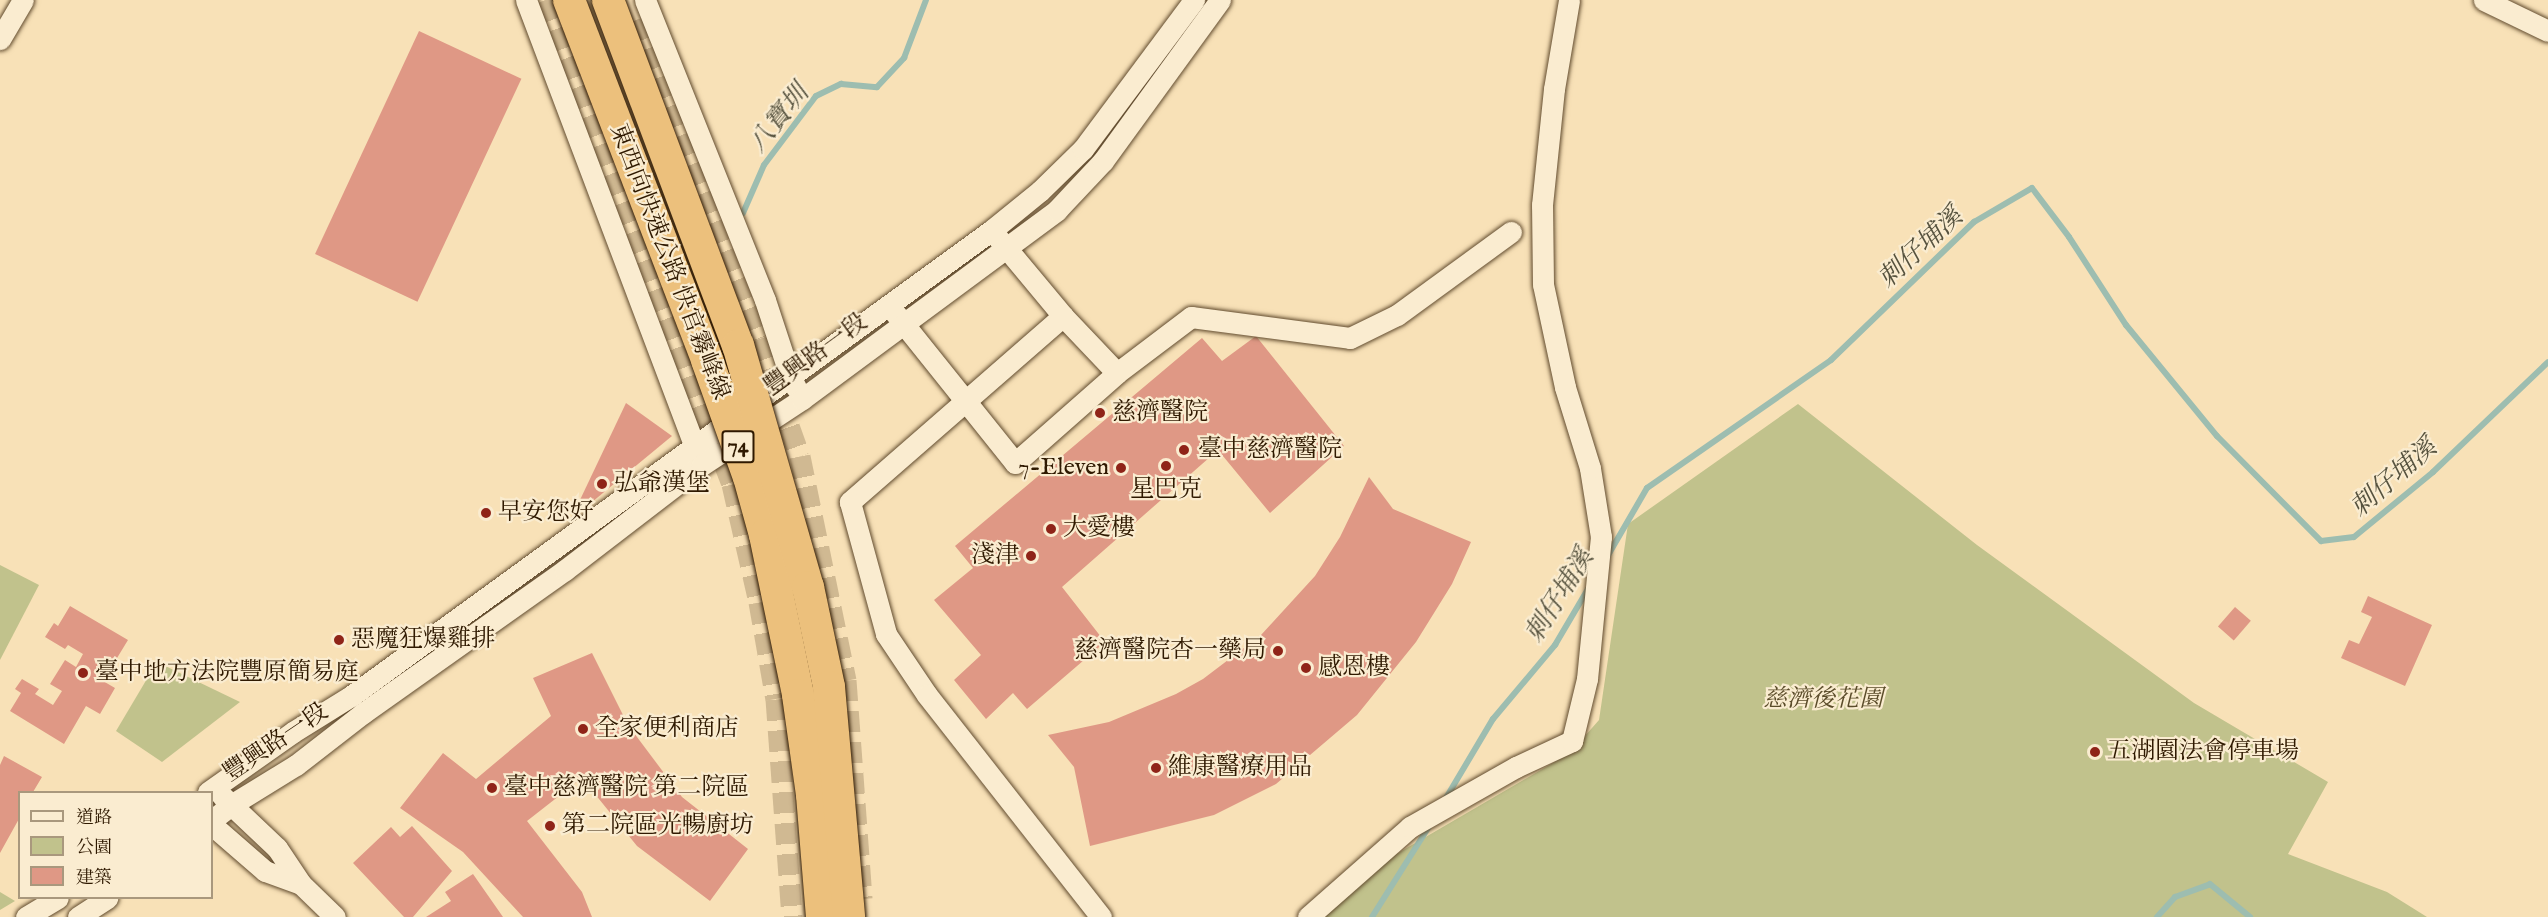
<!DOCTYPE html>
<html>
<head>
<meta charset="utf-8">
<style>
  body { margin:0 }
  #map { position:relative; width:2548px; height:917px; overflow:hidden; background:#f8e1b7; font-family:"IM FELL English","Noto Serif TC",serif }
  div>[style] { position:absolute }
  .green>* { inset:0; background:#c1c28c }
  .stream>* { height:6px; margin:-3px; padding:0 3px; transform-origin:3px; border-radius:3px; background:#9dbdb0 }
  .building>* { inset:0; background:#df9885; transform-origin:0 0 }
  .minor-tunnel>* { height:21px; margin-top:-10.5px; transform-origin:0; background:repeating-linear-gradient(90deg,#d0b992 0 21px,transparent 0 31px) }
  .roads { filter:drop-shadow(0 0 2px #614b2e) drop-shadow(0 0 2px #614b2e) }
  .minor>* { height:21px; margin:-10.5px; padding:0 10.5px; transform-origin:10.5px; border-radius:10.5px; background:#faecd0 }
  .bridges { filter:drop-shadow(0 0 2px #2f1900) drop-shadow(0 0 2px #2f1900) }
  .highway-bridge>* { height:32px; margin:-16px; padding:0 16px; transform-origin:16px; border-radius:16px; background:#ecc07c }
  .dots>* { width:16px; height:16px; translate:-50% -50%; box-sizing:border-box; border:3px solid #faecd0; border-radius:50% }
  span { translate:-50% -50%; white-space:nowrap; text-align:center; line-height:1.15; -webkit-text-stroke:4.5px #faecd0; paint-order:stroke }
  .shield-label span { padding:2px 4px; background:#faecd0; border:2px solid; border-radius:4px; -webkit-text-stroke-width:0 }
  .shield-label { font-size:22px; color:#2f1900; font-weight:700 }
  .street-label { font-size:24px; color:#2f1900 }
  .poi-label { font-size:24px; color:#2f1900 }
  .left { translate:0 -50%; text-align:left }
  .right { translate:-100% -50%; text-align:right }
  .park-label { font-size:24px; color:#5b4c2a; font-style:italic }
  .water-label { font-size:26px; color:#56523e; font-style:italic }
  .legend { position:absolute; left:18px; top:791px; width:195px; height:108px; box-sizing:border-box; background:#faecd0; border:2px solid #a9987d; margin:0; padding:8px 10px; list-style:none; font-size:18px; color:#2f1900 }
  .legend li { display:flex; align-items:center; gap:12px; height:30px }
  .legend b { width:30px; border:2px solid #a9987d }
</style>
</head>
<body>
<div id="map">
  <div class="green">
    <i style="clip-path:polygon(1798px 404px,1977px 545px,2194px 703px,2328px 782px,2288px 854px,2387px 892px,2427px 917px,1323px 917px,1381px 863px,1570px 753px,1599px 720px,1628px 524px)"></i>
    <i style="clip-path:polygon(0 565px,39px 585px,0 660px)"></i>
    <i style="clip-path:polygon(157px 662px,240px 702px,162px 762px,116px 731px)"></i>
    <i style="clip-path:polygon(0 892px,15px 901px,0 910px)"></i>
  </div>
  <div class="stream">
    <i style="left:743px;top:213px;width:52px;rotate:-66.4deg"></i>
    <i style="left:764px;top:165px;width:86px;rotate:-53deg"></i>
    <i style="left:816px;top:96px;width:28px;rotate:-26deg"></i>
    <i style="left:841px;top:84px;width:36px;rotate:5deg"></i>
    <i style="left:877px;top:87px;width:40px;rotate:-47deg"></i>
    <i style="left:904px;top:58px;width:62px;rotate:-69.2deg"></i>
    <i style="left:1607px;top:557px;width:80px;rotate:-59.9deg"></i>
    <i style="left:1647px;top:488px;width:224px;rotate:-34.8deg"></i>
    <i style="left:1831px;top:360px;width:199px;rotate:-44deg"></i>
    <i style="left:1974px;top:222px;width:67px;rotate:-30.4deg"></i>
    <i style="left:2032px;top:188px;width:61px;rotate:52.9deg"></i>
    <i style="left:2069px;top:237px;width:105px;rotate:57.1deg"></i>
    <i style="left:2126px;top:325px;width:144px;rotate:50.7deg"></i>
    <i style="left:2217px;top:436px;width:148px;rotate:45.3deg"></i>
    <i style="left:2321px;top:541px;width:33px;rotate:-7deg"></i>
    <i style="left:2354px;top:537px;width:102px;rotate:-39.4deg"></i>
    <i style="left:2433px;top:472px;width:159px;rotate:-43.7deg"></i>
    <i style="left:1446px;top:798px;width:92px;rotate:-59.3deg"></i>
    <i style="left:1493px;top:719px;width:97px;rotate:-50deg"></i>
    <i style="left:1555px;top:645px;width:65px;rotate:-59.5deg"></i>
    <i style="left:1372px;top:917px;width:109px;rotate:-57.8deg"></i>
    <i style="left:2157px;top:917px;width:27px;rotate:-48deg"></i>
    <i style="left:2175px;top:897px;width:37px;rotate:-20deg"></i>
    <i style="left:2210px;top:884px;width:52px;rotate:39.5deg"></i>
  </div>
  <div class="building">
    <i style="left:419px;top:31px;width:113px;height:246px;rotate:25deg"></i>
    <i style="clip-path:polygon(1256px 336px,1344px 446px,1270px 513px,1218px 450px,1062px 587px,1105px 642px,1027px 709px,1013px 693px,986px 719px,954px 680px,981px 655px,934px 600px,973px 568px,955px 546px,1202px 338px,1222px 361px)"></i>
    <i style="clip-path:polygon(626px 403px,672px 436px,586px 507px,579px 502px)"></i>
    <i style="clip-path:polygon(1369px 477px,1393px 509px,1471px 542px,1452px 584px,1416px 642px,1357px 715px,1276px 784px,1214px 815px,1090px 846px,1074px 767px,1048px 735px,1109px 722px,1176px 694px,1203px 679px,1261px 635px,1315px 576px,1340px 537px)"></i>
    <i style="clip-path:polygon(2368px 596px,2432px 625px,2405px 686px,2341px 658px,2349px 640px,2359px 644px,2372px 617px,2361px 612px)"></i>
    <i style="clip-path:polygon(70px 606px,128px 640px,103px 681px,115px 688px,100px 714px,86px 706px,64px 744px,10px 711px,21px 693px,15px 689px,22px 679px,39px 689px,35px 694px,53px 705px,62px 691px,50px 684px,65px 660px,76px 667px,83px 654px,68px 645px,65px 649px,45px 637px,54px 623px,58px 626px)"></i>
    <i style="left:2235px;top:607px;width:21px;height:26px;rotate:41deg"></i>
    <i style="clip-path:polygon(592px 653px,628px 725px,682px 797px,748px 849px,710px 901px,637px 846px,582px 778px,527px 821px,582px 892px,592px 917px,523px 917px,463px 852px,400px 808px,443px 753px,476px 779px,551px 716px,533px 678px)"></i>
    <i style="clip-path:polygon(4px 756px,42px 777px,33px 792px,20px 792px,20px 817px,0 853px,0 765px)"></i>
    <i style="clip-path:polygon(412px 826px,452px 871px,413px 917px,404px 917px,353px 863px,391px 827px,400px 837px)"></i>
    <i style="clip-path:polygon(473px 874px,503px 917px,426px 917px,451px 901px,445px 892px)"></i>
  </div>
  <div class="minor-tunnel">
    <i style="left:544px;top:0;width:519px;rotate:68.77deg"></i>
    <i style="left:732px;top:484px;width:121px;rotate:77.1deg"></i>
    <i style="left:759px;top:602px;width:98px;rotate:80.1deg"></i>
    <i style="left:776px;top:699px;width:219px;rotate:85.8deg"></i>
    <i style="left:632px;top:21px;width:342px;rotate:68.4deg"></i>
    <i style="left:758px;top:339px;width:124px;rotate:70.3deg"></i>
    <i style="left:800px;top:456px;width:229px;rotate:78.4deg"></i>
    <i style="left:846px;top:680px;width:219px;rotate:85.8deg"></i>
  </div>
  <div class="roads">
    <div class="minor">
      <i style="left:526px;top:0;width:489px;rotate:69.3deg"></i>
      <i style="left:645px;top:0;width:323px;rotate:68.2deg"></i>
      <i style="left:765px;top:300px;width:80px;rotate:71.8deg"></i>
      <i style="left:790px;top:376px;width:13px;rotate:63deg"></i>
      <i style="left:2484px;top:0;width:71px;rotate:25.8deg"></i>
      <i style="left:0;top:39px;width:45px;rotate:-59.5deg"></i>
      <i style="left:895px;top:313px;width:192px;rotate:51.3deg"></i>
      <i style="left:1015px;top:463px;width:136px;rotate:-41.4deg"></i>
      <i style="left:1117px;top:373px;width:79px;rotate:-133.5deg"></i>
      <i style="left:1063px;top:316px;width:102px;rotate:-129.8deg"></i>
      <i style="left:1063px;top:316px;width:283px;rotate:138.9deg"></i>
      <i style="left:850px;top:502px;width:137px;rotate:74.7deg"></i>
      <i style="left:886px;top:634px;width:73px;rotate:56.1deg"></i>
      <i style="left:927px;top:695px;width:282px;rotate:51.9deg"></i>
      <i style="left:1117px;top:373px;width:93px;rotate:-37.1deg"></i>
      <i style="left:1191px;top:317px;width:160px;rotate:7.5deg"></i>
      <i style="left:1350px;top:338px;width:52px;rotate:-26.1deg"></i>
      <i style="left:1397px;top:315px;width:141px;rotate:-36.1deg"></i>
      <i style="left:208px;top:792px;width:104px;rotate:-35.2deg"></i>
      <i style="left:293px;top:732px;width:68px;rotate:-31.8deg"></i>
      <i style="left:351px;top:696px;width:792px;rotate:-36.02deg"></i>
      <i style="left:992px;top:230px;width:62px;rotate:-39.1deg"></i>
      <i style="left:1040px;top:191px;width:60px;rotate:-44.3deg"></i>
      <i style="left:1083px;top:149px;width:186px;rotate:-53.3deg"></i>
      <i style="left:223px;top:797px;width:74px;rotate:43.4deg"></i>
      <i style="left:277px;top:848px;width:43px;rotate:56.3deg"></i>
      <i style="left:301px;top:884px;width:47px;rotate:44.1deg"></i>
      <i style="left:212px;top:820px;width:24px;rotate:-38deg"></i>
      <i style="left:231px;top:805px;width:76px;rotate:-31.6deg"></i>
      <i style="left:296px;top:765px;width:85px;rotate:-37.8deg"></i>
      <i style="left:363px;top:713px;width:247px;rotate:-35.3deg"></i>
      <i style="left:565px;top:570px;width:173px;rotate:-37.5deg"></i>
      <i style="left:702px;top:465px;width:120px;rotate:-33.4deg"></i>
      <i style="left:802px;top:399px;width:317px;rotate:-36.5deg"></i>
      <i style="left:1057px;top:210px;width:67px;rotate:-46.8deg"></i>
      <i style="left:1103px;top:161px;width:199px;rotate:-54deg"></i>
      <i style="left:212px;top:825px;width:70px;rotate:41deg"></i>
      <i style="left:265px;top:871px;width:38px;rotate:20deg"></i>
      <i style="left:26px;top:917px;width:37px;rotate:-31deg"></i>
      <i style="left:78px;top:917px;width:35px;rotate:-33deg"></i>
      <i style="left:1308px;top:917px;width:136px;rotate:-41.4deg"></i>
      <i style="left:1410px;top:827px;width:122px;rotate:-29.5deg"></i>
      <i style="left:1516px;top:767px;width:62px;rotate:-24.9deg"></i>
      <i style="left:1572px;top:741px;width:64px;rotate:-76.4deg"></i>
      <i style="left:1587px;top:679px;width:143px;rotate:-84.4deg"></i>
      <i style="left:1601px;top:537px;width:70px;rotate:-99.1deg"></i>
      <i style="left:1590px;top:468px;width:85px;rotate:-107.2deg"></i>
      <i style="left:1565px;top:387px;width:105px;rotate:-102.1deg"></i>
      <i style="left:1543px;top:284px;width:79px;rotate:-90.7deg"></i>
      <i style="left:1542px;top:205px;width:117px;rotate:-84.1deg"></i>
      <i style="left:1554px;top:89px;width:90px;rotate:-80.4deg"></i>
    </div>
  </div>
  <div class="bridges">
    <div class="highway-bridge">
      <i style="left:569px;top:0;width:386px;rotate:69deg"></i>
      <i style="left:707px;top:360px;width:124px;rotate:70.3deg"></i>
      <i style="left:749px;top:477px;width:60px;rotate:74.6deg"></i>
      <i style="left:765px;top:535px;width:163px;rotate:78.3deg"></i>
      <i style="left:798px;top:695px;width:101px;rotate:82deg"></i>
      <i style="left:812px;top:795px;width:122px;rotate:85.3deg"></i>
      <i style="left:608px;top:0;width:369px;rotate:69.4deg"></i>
      <i style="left:738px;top:345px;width:252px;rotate:73.9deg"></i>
      <i style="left:808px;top:587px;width:102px;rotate:78.1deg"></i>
      <i style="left:829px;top:687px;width:231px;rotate:85deg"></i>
    </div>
  </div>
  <div class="dots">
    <i style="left:1100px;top:413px;background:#8f2418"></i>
    <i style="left:1184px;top:450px;background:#8f2418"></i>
    <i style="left:1166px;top:466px;background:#8f2418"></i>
    <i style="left:1121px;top:468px;background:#8f2418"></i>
    <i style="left:602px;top:484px;background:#8f2418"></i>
    <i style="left:486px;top:513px;background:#8f2418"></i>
    <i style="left:1051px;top:529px;background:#8f2418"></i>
    <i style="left:1031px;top:556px;background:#8f2418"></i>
    <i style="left:339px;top:640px;background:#8f2418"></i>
    <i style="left:1278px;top:651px;background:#8f2418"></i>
    <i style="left:1306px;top:668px;background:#8f2418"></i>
    <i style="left:83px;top:673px;background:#8f2418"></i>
    <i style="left:583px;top:729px;background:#8f2418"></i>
    <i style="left:2095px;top:752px;background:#8f2418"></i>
    <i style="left:1156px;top:768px;background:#8f2418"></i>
    <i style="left:492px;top:788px;background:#8f2418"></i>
    <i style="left:550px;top:826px;background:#8f2418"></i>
  </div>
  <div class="shield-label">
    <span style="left:738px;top:447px">74</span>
  </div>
  <div class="street-label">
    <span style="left:669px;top:262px;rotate:69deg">東西向快速公路 快官霧峰線</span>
    <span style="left:816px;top:355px;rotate:-36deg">豐興路一段</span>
    <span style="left:276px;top:743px;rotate:-34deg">豐興路一段</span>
  </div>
  <div class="poi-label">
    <span class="left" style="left:1112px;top:413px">慈濟醫院</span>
    <span class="left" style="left:1198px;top:450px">臺中慈濟醫院</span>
    <span class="right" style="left:1109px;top:468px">7-Eleven</span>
    <span class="left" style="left:614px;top:484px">弘爺漢堡</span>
    <span style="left:1166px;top:490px">星巴克</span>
    <span class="left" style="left:498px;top:513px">早安您好</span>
    <span class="left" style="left:1063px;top:529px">大愛樓</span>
    <span class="right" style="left:1019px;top:556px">淺津</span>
    <span class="left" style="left:351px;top:640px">惡魔狂爆雞排</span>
    <span class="right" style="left:1266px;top:651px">慈濟醫院杏一藥局</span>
    <span class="left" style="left:1318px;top:668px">感恩樓</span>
    <span class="left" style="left:95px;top:673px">臺中地方法院豐原簡易庭</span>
    <span class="left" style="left:595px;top:729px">全家便利商店</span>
    <span class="left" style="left:2107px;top:752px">五湖園法會停車場</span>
    <span class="left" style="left:1168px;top:768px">維康醫療用品</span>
    <span class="left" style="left:504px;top:788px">臺中慈濟醫院 第二院區</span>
    <span class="left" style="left:562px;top:826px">第二院區光暢廚坊</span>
  </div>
  <div class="park-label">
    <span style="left:1823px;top:700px">慈濟後花園</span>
  </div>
  <div class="water-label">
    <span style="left:779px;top:119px;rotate:-51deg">八寶圳</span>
    <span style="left:1921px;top:248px;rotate:-43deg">刺仔埔溪</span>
    <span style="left:2394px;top:478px;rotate:-41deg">刺仔埔溪</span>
    <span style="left:1560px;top:596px;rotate:-58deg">刺仔埔溪</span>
  </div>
  <ul class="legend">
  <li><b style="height:8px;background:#faecd0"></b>道路</li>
  <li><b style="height:16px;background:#c1c28c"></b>公園</li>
  <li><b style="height:16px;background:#df9885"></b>建築</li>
  </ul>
</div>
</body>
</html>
